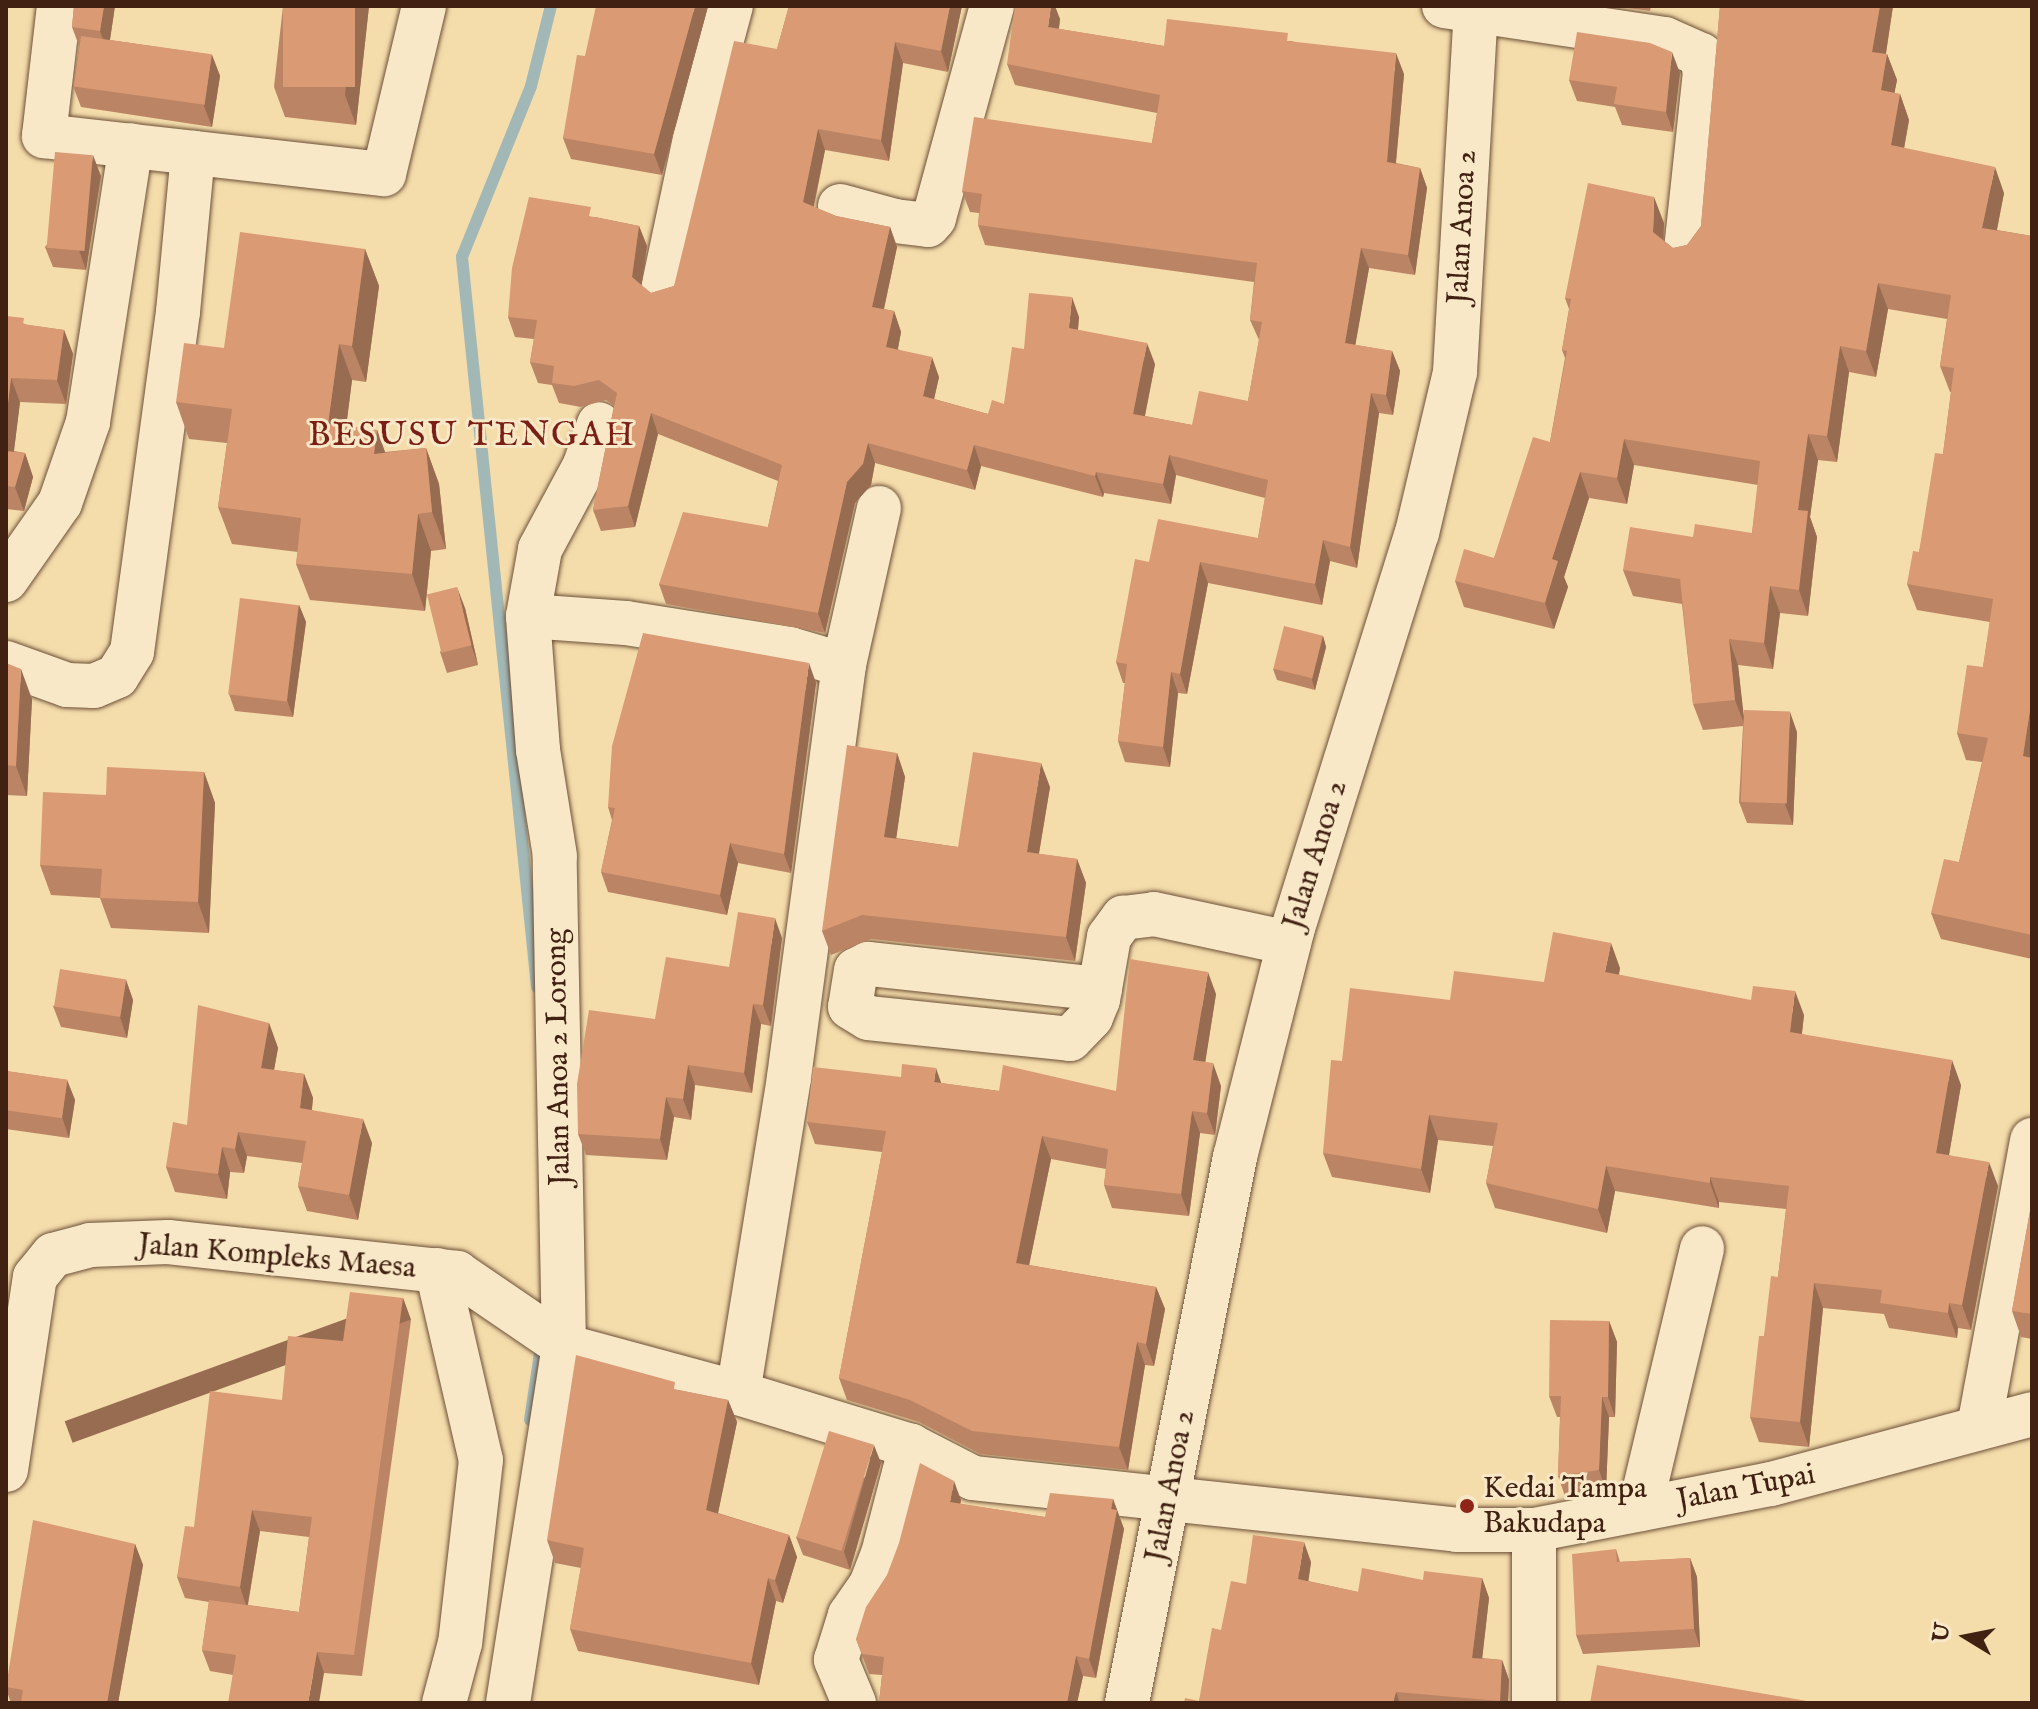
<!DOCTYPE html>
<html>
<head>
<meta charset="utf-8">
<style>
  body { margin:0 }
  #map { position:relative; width:2038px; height:1709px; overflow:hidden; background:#f4dcab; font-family:"IM FELL English",serif }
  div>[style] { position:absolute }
  .stream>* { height:12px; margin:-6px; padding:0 6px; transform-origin:6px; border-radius:6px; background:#a2b8b6 }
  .roads { filter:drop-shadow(0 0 2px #6d5038) drop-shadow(0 0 2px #6d5038) }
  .minor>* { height:44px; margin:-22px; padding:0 22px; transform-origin:22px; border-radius:22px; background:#f8e8c8 }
  .wall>* { inset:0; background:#bb8464 }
  .shaded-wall>* { inset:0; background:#986c51; transform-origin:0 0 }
  .building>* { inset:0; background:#d99a74; transform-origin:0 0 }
  .dots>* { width:22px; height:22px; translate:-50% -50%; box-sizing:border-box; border:4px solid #f8e8c8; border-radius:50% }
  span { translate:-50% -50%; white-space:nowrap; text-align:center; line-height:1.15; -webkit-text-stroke:6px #f8e8c8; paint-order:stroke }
  .street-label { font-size:30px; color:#402112 }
  .poi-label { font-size:30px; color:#402112 }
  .left { translate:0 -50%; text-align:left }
  .quarter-label { font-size:34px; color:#7a1f14; letter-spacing:2px }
  .frame { position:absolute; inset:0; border:8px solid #402112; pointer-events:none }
  .north { position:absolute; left:1926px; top:1597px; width:80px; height:80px; -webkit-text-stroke:6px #f8e8c8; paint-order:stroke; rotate:280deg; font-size:22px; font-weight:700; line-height:32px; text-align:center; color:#402112 }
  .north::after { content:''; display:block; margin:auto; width:28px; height:36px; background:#402112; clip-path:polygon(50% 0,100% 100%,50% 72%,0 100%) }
</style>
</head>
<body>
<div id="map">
  <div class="stream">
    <i style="left:537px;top:987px;width:734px;rotate:-95.87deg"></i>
    <i style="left:462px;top:257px;width:184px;rotate:-68deg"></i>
    <i style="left:531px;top:86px;width:82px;rotate:-76deg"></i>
    <i style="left:530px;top:1420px;width:81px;rotate:-81.5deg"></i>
  </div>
  <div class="roads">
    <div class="minor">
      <i style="left:59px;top:6px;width:131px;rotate:96.6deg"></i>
      <i style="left:44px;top:136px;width:342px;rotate:6.4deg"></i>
      <i style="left:384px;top:174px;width:173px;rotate:-76.6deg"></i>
      <i style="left:1444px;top:6px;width:223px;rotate:8.5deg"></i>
      <i style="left:1665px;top:39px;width:39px;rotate:24deg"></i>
      <i style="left:1701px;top:55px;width:17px;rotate:77deg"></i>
      <i style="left:1705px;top:72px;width:178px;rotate:96.1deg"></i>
      <i style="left:840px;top:206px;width:57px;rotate:15.3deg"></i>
      <i style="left:895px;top:221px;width:33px;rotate:7deg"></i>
      <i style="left:928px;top:225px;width:9px;rotate:-49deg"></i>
      <i style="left:934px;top:218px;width:220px;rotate:-74.7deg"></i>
      <i style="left:663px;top:289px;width:153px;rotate:-78deg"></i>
      <i style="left:695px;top:139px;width:138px;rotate:-74.9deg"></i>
      <i style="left:879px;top:508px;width:161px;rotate:102.6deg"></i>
      <i style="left:844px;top:665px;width:417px;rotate:97.6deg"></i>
      <i style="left:789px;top:1078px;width:319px;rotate:99.2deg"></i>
      <i style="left:738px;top:1393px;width:181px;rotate:17deg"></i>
      <i style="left:911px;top:1446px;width:70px;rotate:27.3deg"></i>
      <i style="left:973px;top:1478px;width:486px;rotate:6.1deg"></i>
      <i style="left:1456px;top:1530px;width:78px"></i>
      <i style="left:1534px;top:1530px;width:241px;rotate:-11deg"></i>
      <i style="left:1771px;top:1484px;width:270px;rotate:-15deg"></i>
      <i style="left:6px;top:580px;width:94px;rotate:-55deg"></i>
      <i style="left:60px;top:503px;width:86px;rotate:-70.9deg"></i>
      <i style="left:88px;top:422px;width:280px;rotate:-81.2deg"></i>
      <i style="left:528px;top:616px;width:98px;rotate:4.1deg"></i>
      <i style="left:626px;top:623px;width:166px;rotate:9deg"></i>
      <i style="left:790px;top:649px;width:56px;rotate:16.5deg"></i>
      <i style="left:6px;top:663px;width:65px;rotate:19.8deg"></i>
      <i style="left:67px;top:685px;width:27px;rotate:2deg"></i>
      <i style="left:94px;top:686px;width:25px;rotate:-23deg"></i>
      <i style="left:117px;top:676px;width:28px;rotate:-58deg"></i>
      <i style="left:132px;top:652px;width:343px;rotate:-82.3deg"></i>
      <i style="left:178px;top:312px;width:160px;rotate:-84.6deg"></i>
      <i style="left:1100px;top:989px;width:233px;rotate:-173.8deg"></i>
      <i style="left:868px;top:964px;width:13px;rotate:153deg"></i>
      <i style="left:856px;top:970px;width:37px;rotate:99deg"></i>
      <i style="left:850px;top:1007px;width:21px;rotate:31deg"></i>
      <i style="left:868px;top:1018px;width:203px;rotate:5.9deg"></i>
      <i style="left:1070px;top:1039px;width:30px;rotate:-46deg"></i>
      <i style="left:1091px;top:1017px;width:18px;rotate:-68deg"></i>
      <i style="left:1098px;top:1000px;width:64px;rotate:-80.1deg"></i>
      <i style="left:1109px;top:937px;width:24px;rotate:-54deg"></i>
      <i style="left:1123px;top:918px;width:31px;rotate:-7deg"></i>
      <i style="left:1154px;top:914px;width:138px;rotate:12.1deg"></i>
      <i style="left:437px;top:1270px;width:195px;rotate:77deg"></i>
      <i style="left:481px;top:1460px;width:184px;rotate:96.5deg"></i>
      <i style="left:460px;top:1643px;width:62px;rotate:104.9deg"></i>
      <i style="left:1979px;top:1427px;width:292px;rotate:-79.5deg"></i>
      <i style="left:6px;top:1470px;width:195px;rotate:-81.5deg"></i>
      <i style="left:35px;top:1277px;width:28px;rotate:-51deg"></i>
      <i style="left:53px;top:1255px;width:38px;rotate:-15deg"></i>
      <i style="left:90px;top:1245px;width:78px;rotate:-2.2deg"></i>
      <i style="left:168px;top:1242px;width:291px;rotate:6.1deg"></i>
      <i style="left:457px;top:1273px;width:130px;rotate:34.3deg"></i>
      <i style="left:564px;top:1346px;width:180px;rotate:15.1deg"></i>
      <i style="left:1640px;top:1509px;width:268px;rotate:-76.6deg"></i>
      <i style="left:508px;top:1703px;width:361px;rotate:-81.1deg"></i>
      <i style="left:564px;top:1346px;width:490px;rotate:-91.1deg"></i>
      <i style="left:555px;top:856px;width:107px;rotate:-99.1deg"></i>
      <i style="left:538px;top:750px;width:134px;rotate:-94.3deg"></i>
      <i style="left:528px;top:616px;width:68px;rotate:-79.8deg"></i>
      <i style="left:540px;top:549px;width:95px;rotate:-61.8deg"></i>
      <i style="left:585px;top:465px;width:43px;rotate:-71.1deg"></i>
      <i style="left:854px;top:1703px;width:47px;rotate:-112.7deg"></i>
      <i style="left:836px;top:1660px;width:47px;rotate:-72.7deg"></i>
      <i style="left:850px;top:1615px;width:37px;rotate:-55deg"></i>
      <i style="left:871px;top:1585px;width:33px;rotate:-69deg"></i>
      <i style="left:883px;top:1554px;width:112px;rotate:-75.5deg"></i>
      <i style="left:1127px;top:1703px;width:557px;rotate:-78.81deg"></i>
      <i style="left:1235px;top:1157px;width:236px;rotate:-75.8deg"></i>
      <i style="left:1293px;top:928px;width:414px;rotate:-72.6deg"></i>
      <i style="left:1417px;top:533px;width:165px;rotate:-76.7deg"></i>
      <i style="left:1455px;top:372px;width:367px;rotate:-86.7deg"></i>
      <i style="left:1534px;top:1703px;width:173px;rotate:-90deg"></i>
    </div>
  </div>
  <div class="wall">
    <i style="clip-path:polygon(74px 6px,115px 6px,110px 40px,212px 55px,220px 76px,212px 127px,81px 107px,73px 86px,79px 46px,72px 27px)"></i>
    <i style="clip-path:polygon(283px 6px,369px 6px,356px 125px,285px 117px,274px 87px)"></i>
    <i style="clip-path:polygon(708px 6px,662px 175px,571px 159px,563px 138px,585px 56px)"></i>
    <i style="clip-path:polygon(789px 6px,962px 6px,948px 72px,903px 63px,889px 161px,825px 150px,814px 207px,836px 216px,890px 227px,897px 247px,884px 309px,894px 311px,901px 332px,898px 349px,939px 377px,934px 399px,988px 414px,1004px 404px,1024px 349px,1079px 317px,1078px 330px,1155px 364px,1145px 416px,1192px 425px,1248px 401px,1259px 340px,1250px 320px,1254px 282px,985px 245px,978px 225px,979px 213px,970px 212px,962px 191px,1152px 143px,1157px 113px,1015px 85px,1007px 64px,1060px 19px,1059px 29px,1164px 46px,1291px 41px,1404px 74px,1396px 163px,1420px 168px,1427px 188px,1415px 275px,1369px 268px,1355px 345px,1392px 351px,1400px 371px,1393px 415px,1379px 413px,1357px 568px,1330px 561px,1322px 605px,1208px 583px,1187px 694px,1178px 693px,1170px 767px,1125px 762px,1118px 741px,1125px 683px,1123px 683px,1116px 662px,1149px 562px,1258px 538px,1265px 498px,1176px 475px,1171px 504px,1104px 493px,1103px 497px,981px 466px,975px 490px,875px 463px,871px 485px,855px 503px,825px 633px,666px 604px,659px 584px,768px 527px,778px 481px,658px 434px,635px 527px,601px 531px,593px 510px,614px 406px,606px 400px,581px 407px,559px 403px,552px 385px,538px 383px,530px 362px,534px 339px,515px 337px,508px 317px,595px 217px,639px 226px,647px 246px,641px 285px,651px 293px,674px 286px,777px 49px)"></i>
    <i style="clip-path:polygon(1613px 6px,1651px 6px,1650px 11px)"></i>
    <i style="clip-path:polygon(1720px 6px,1893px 6px,1886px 54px,1887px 54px,1897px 80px,1894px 93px,1900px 94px,1909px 120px,1904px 148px,2004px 193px,1997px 230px,2032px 236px,2032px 959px,1941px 939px,1931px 913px,1959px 862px,1982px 762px,1966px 760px,1957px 733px,1983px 667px,1990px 622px,1917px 610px,1907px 584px,1919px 552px,1943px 454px,1951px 392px,1950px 392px,1940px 366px,1947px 319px,1888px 309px,1876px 377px,1849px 372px,1837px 462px,1818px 460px,1810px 517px,1817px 537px,1808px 616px,1780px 613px,1773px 669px,1738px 665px,1743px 715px,1797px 732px,1793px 825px,1747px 823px,1739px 802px,1743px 726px,1703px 730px,1693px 704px,1682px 604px,1633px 596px,1623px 570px,1693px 537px,1752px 533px,1758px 485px,1634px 465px,1627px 504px,1589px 498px,1564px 577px,1568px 587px,1554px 629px,1464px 607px,1455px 581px,1494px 558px,1550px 442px,1565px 358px,1562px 350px,1569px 309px,1565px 298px,1664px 223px,1663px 240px,1673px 248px,1687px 245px,1701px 226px)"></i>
    <i style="clip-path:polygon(1680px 73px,1673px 132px,1622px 125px,1615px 107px,1577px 101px,1569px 80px)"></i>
    <i style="clip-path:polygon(101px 176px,86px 270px,53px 267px,45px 247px)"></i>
    <i style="clip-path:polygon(365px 249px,379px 286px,366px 382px,352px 380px,346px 426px,377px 430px,385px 452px,426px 448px,439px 484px,446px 549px,431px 551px,425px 611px,310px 600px,296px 564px,298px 552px,232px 544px,218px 507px,227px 443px,189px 439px,176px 402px)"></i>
    <i style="clip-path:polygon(6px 316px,27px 325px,64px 330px,73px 354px,66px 404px,20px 402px,14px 451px,25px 453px,33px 477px,24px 511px,6px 509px)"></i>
    <i style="clip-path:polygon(299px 605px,306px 622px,293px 717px,235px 711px,229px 694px)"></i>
    <i style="clip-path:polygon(465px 608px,478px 665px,447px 673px,440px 652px)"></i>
    <i style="clip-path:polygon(1323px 636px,1326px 647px,1315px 690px,1277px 680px,1273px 669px)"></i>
    <i style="clip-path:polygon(6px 663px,32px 699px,27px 796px,6px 795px)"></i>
    <i style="clip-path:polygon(816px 683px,791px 873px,738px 863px,727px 915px,608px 892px,601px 872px,612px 820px,608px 807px)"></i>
    <i style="clip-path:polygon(897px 753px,905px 777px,896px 838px,958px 847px,1050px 787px,1039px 854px,1077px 859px,1086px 883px,1075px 961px,871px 939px,831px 955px,822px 931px)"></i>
    <i style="clip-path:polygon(204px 772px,215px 803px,209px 933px,111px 928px,100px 898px,51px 895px,40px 865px,106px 795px)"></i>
    <i style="clip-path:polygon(782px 938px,771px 1026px,761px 1024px,752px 1093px,695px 1085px,691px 1120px,674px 1117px,667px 1160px,586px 1155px,578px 1134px,655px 1019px,729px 967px)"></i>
    <i style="clip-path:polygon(1620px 968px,1619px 975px,1804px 1015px,1802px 1034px,1961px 1085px,1949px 1155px,1998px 1186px,1971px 1330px,1958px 1328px,1957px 1338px,1889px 1328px,1884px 1314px,1823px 1308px,1809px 1447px,1759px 1442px,1750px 1417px,1764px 1336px,1778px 1277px,1786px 1209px,1719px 1202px,1719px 1208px,1615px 1191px,1607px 1233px,1495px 1208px,1486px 1183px,1493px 1146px,1438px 1140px,1430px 1193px,1332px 1177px,1323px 1153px,1342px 1061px,1450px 1000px)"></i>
    <i style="clip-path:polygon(126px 980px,133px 1000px,127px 1038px,61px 1027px,53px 1006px)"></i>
    <i style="clip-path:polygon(1216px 994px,1205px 1062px,1221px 1086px,1215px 1135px,1200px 1133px,1189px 1216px,1112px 1208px,1104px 1185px,1106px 1169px,1051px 1159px,1029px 1265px,1156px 1287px,1165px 1309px,1154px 1366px,1145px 1365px,1128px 1470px,980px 1454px,919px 1422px,847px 1400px,839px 1378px,882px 1152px,815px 1144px,807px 1122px,941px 1083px,999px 1091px,1116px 1091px)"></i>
    <i style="clip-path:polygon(269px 1023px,278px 1048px,274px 1070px,304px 1074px,313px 1098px,312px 1110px,372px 1143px,358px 1220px,307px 1211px,298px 1186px,302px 1163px,247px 1156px,244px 1173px,230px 1172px,227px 1199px,175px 1192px,166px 1167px,187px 1125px)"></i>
    <i style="clip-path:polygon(6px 1071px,67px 1080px,75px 1100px,69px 1138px,6px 1129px)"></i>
    <i style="clip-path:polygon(2032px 1200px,2032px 1339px,2021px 1337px,2012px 1311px)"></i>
    <i style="clip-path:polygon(evenodd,403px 1298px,411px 1320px,362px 1676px,324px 1673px,233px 1675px,210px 1671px,202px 1650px,209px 1602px,185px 1598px,177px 1577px,194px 1527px,282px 1400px,343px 1341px,403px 1298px,260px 1531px,309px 1537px,299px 1612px,248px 1605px,260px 1531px)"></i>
    <i style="clip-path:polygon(1609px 1321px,1617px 1342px,1615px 1417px,1609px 1417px,1606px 1491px,1565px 1496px,1558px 1476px,1560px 1417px,1557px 1417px,1549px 1396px)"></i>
    <i style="clip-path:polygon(678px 1390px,728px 1400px,737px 1422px,718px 1513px,789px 1535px,797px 1557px,783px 1603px,776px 1601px,759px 1685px,578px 1651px,570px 1629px,581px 1568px,555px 1563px,547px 1540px)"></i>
    <i style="clip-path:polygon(881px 1463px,850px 1570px,803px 1555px,796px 1537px)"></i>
    <i style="clip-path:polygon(1113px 1499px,1124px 1529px,1096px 1678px,1083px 1676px,1077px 1703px,879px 1703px,882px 1675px,869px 1674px,856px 1639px,961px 1500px,960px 1504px,1045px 1517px)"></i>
    <i style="clip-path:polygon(135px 1544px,143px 1565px,118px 1703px,11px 1703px,6px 1689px,6px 1682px)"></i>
    <i style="clip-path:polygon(1616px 1549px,1620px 1562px,1690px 1558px,1697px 1577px,1700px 1647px,1583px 1654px,1576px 1635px)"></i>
    <i style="clip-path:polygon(1311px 1562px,1308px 1581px,1358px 1592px,1423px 1580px,1482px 1578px,1489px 1598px,1482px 1658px,1502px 1660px,1509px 1680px,1508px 1703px,1184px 1703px,1199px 1701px,1221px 1630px)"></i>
  </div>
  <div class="shaded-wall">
    <i style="clip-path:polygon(104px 6px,115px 6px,108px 52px,100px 31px)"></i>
    <i style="clip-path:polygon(355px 6px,369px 6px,356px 125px,345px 95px)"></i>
    <i style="clip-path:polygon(695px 6px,708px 6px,662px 175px,654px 154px)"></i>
    <i style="clip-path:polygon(950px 6px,962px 6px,948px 72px,941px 51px)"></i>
    <i style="clip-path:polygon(1051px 6px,1055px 6px,1060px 19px,1056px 48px,1048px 27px)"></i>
    <i style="clip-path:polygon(1880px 6px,1893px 6px,1882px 78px,1872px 52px)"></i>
    <i style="clip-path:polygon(895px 42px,903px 63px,889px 161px,881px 140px)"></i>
    <i style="clip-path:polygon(1672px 52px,1680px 73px,1673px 132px,1666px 112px)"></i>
    <i style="clip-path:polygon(1396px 53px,1404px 74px,1394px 182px,1387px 162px)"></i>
    <i style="clip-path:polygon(1887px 54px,1897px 80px,1890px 116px,1881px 90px)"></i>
    <i style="clip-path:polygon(212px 55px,220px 76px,212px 127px,204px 106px)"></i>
    <i style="clip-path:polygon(1900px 94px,1909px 120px,1900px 171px,1891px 145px)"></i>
    <i style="clip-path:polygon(818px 129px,825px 150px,810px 223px,803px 202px)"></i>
    <i style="clip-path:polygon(93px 155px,101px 176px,86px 270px,79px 250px)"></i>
    <i style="clip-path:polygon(1995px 167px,2004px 193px,1992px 254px,1982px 228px)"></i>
    <i style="clip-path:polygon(1420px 168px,1427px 188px,1415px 275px,1408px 255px)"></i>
    <i style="clip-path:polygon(1654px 197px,1664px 223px,1663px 258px,1653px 232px)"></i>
    <i style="clip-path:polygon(639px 226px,647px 246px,640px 297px,632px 277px)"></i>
    <i style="clip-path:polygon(890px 227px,897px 247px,880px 327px,872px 307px)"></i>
    <i style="clip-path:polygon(1361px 248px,1369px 268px,1352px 364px,1345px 343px)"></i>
    <i style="clip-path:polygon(365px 249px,379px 286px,366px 382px,352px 346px)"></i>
    <i style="clip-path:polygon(1878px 283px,1888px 309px,1876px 377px,1866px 351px)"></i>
    <i style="clip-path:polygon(1072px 297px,1079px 317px,1076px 349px,1069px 328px)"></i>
    <i style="clip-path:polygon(894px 311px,901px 332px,894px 368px,886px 347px)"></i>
    <i style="clip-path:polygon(64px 330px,73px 354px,66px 404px,57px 380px)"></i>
    <i style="clip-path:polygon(1147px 343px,1155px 364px,1141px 435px,1133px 414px)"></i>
    <i style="clip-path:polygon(339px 344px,352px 380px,342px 460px,328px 424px)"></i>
    <i style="clip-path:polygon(1840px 346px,1849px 372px,1837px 462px,1827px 436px)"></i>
    <i style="clip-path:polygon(1392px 351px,1400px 371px,1393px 415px,1386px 395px)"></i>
    <i style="clip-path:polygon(932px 357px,939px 377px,930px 417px,923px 396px)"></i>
    <i style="clip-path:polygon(11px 378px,20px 402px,11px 474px,6px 460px,6px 420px)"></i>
    <i style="clip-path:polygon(1371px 393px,1379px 413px,1357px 568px,1350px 547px)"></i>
    <i style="clip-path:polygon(651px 413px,658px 434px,635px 527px,628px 506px)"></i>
    <i style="clip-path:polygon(377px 430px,390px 466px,374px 454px)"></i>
    <i style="clip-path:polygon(1808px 434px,1818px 460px,1810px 517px,1817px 537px,1808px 616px,1799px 590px,1798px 510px)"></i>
    <i style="clip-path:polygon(1624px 439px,1634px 465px,1627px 504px,1617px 478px)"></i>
    <i style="clip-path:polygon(868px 443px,875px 463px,871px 485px,855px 503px,825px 633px,818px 613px,847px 482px)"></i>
    <i style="clip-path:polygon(974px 445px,981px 466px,975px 490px,967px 470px)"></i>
    <i style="clip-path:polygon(426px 448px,439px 484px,446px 549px,432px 512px)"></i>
    <i style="clip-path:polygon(25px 453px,33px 477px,24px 511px,15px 487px)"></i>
    <i style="clip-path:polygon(1169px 455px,1176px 475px,1171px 504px,1163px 484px)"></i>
    <i style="clip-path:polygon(1096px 472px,1104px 493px,1103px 497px,1095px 476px)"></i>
    <i style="clip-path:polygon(1580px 472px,1589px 498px,1564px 577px,1568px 587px,1554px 629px,1545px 603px,1552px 559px)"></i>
    <i style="clip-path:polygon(418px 514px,431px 551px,425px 611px,412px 574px)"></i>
    <i style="clip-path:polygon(1323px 540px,1330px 561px,1322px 605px,1315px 584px)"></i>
    <i style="clip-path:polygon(1200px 562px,1208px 583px,1187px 694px,1180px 674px)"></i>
    <i style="clip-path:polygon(1770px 586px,1780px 613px,1773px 669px,1764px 643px)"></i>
    <i style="clip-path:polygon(457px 587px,465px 608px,478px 665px,471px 645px)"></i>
    <i style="clip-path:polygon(299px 605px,306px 622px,293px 717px,287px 700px)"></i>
    <i style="clip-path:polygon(1323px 636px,1326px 647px,1315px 690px,1312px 680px)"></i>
    <i style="clip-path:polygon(1729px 639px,1738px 665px,1745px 726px,1735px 700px)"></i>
    <i style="clip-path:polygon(809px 663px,816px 683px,791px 873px,784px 854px)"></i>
    <i style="clip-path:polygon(21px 669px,32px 699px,27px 796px,16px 766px)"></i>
    <i style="clip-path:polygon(1171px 672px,1178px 693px,1170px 767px,1163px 747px)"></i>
    <i style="clip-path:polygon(2032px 697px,2032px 781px,2023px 756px)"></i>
    <i style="clip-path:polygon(1790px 712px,1797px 732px,1793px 825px,1785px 804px)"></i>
    <i style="clip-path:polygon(897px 753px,905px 777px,893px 861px,884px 837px)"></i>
    <i style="clip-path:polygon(1041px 763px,1050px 787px,1035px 876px,1027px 852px)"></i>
    <i style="clip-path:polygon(204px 772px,215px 803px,209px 933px,198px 902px)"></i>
    <i style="clip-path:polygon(730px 843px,738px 863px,727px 915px,720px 895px)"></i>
    <i style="clip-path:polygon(1077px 859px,1086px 883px,1075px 961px,1066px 937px)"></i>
    <i style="clip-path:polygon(775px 918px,782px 938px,771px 1026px,763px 1005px)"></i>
    <i style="clip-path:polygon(1611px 943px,1620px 968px,1614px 997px,1605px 972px)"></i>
    <i style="clip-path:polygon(1208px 972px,1216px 994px,1202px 1083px,1193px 1060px)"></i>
    <i style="clip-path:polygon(126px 980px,133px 1000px,127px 1038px,120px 1017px)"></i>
    <i style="clip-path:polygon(1795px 991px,1804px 1015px,1799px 1056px,1790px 1032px)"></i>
    <i style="clip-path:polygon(753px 1004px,761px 1024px,752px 1093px,744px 1073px)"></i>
    <i style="clip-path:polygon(269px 1023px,278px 1048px,270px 1092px,261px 1068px)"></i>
    <i style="clip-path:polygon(1952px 1060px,1961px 1085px,1945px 1178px,1936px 1153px)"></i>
    <i style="clip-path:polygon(1213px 1063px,1221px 1086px,1215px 1135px,1207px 1113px)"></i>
    <i style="clip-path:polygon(688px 1065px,695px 1085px,691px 1120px,683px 1099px)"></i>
    <i style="clip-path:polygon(936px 1068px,944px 1091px,934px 1082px)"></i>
    <i style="clip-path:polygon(304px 1074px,313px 1098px,309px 1132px,300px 1108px)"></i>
    <i style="clip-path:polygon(67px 1080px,75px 1100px,69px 1138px,62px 1117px)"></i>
    <i style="clip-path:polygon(666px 1097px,674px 1117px,667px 1160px,660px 1139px)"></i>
    <i style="clip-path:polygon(1192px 1111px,1200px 1133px,1189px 1216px,1181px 1194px)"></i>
    <i style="clip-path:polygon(1429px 1115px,1438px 1140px,1430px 1193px,1421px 1169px)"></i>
    <i style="clip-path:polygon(363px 1119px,372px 1143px,358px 1220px,349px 1195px)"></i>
    <i style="clip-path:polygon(238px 1132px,247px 1156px,244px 1173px,235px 1149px)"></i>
    <i style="clip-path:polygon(1042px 1136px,1051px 1159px,1025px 1285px,1016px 1263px)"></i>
    <i style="clip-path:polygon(222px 1147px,230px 1172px,227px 1199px,218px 1174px)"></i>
    <i style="clip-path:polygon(1989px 1162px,1998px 1186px,1971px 1330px,1962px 1305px)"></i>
    <i style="clip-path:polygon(1606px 1166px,1615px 1191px,1607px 1233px,1598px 1209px)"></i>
    <i style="clip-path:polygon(1710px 1177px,1719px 1202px,1719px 1208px,1710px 1183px)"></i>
    <i style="clip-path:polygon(1814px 1283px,1823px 1308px,1809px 1447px,1800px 1422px)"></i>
    <i style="clip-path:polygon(1156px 1287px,1165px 1309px,1154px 1366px,1146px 1344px)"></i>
    <i style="left:403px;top:1298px;width:23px;height:360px;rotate:70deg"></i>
    <i style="clip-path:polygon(1949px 1303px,1958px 1328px,1957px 1338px,1948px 1313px)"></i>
    <i style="clip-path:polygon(1609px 1321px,1617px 1342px,1615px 1417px,1608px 1397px)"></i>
    <i style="clip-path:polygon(1137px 1342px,1145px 1365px,1128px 1470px,1119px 1447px)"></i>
    <i style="clip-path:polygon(1602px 1397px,1609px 1417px,1606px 1491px,1599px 1470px)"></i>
    <i style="clip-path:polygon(728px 1400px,737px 1422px,714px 1532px,706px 1510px)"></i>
    <i style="clip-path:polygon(874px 1445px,881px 1463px,850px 1570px,844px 1552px)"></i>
    <i style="clip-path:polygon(954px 1481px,961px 1500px,957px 1522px,950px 1502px)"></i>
    <i style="clip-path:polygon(1113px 1499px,1124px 1529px,1096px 1678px,1089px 1659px)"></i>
    <i style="clip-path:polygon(252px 1510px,260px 1531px,247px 1608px,240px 1587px)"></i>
    <i style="clip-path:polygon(789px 1535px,797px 1557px,783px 1603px,775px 1580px)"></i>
    <i style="clip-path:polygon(1304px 1542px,1311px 1562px,1306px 1599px,1298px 1579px)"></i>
    <i style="clip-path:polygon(135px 1544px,143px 1565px,118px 1703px,107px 1703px)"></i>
    <i style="clip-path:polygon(1690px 1558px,1697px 1577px,1700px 1647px,1694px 1629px)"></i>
    <i style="clip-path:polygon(768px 1578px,776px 1601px,759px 1685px,751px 1663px)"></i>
    <i style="clip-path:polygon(1482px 1578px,1489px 1598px,1480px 1678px,1472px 1658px)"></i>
    <i style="clip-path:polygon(317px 1652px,324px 1673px,319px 1703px,308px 1703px)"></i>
    <i style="clip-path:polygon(1076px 1656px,1083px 1676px,1077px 1703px,1067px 1703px)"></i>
    <i style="clip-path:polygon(1502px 1660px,1509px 1680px,1508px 1703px,1501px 1703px,1500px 1701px)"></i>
    <i style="clip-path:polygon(1396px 1692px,1400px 1703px,1393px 1703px)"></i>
  </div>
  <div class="building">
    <i style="clip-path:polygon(74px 6px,104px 6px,100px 31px,72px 27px)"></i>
    <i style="left:283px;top:6px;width:72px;height:81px"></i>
    <i style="clip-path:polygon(596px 6px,695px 6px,654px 154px,563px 138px,577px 55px,585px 56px)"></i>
    <i style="clip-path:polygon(789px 6px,950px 6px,941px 51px,895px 42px,881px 140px,818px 129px,803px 202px,836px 216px,890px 227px,872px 307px,894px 311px,886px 347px,932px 357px,923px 396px,988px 414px,992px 400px,1004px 404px,1012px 347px,1024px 349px,1029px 293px,1072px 297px,1069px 328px,1147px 343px,1133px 414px,1192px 425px,1199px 391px,1248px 401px,1262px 322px,1250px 320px,1257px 263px,978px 225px,982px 194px,962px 191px,974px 117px,1152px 143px,1160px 95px,1007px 64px,1015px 6px,1051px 6px,1048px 27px,1164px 46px,1167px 19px,1288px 33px,1287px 41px,1396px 53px,1387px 162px,1420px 168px,1408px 255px,1361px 248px,1345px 343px,1392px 351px,1386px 395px,1371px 393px,1350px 547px,1323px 540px,1315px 584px,1200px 562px,1180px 674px,1171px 672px,1163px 747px,1118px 741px,1127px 664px,1116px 662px,1135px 559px,1149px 562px,1158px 519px,1258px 538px,1268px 480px,1169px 455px,1163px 484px,1096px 472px,1095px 476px,974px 445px,967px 470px,868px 443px,863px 464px,847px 482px,818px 613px,659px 584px,683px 512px,768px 527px,782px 465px,651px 413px,628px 506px,593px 510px,617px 393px,599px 380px,574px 386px,552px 383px,554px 366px,530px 362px,537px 320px,508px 317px,512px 268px,529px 197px,591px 207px,589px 216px,639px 226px,632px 277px,651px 293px,674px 286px,734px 41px,777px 49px)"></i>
    <i style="clip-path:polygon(1720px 6px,1880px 6px,1872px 52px,1887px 54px,1881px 90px,1900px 94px,1891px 145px,1995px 167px,1982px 228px,2032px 236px,2032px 697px,2023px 756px,2032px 758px,2032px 935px,1931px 913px,1944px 859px,1959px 862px,1988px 738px,1957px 733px,1967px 665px,1983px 667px,1993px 599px,1907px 584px,1913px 551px,1919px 552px,1935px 453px,1943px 454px,1954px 368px,1940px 366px,1951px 295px,1878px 283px,1866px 351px,1840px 346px,1827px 436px,1808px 434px,1798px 510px,1808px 511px,1799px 590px,1770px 586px,1764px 643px,1729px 639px,1735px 700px,1693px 704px,1680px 579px,1623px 570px,1630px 527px,1693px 537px,1695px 524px,1752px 533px,1760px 461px,1624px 439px,1617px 478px,1580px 472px,1552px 559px,1558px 561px,1545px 603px,1455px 581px,1464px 549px,1494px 558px,1533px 437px,1550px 442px,1567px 351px,1562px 350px,1571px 299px,1565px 298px,1588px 183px,1654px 197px,1653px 232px,1673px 248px,1687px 245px,1701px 226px)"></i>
    <i style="clip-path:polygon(1577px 32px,1650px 43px,1672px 52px,1666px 112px,1614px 104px,1617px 87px,1569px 80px)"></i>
    <i style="left:81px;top:36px;width:132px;height:51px;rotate:8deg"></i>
    <i style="left:55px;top:152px;width:38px;height:96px;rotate:5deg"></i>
    <i style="clip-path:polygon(240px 232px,365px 249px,352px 346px,339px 344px,328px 424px,377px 430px,374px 454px,426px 448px,432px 512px,418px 514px,412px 574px,296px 564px,301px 518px,218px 507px,232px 409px,176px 402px,184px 343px,224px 348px)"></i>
    <i style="clip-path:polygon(6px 316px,24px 318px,23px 324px,64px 330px,57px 380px,11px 378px,6px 420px)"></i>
    <i style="clip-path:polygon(6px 451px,25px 453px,15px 487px,6px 486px)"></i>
    <i style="left:457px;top:587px;width:60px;height:31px;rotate:76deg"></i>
    <i style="left:240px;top:598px;width:59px;height:97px;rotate:7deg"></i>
    <i style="left:1284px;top:626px;width:40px;height:44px;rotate:14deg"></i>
    <i style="clip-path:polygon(643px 633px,809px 663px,784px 854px,730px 843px,720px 895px,601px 872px,615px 808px,608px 807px,612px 746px)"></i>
    <i style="clip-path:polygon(6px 663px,21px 669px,16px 766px,6px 765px)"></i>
    <i style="left:1744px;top:710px;width:46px;height:92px;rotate:2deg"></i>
    <i style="clip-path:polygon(847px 745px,897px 753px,884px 837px,958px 847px,973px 752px,1041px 763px,1027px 852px,1077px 859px,1066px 937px,862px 915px,822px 931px)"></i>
    <i style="clip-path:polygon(107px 767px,204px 772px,198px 902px,100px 898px,102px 869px,40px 865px,43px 792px,106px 795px)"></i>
    <i style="clip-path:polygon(738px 912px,775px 918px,763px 1005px,753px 1004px,744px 1073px,688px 1065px,683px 1099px,666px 1097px,660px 1139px,578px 1134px,577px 1084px,589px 1010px,655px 1019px,666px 957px,729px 967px)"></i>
    <i style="clip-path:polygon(1553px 932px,1611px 943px,1605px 972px,1751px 1000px,1753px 986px,1795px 991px,1790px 1032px,1952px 1060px,1936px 1153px,1989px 1162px,1962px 1305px,1949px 1303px,1948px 1313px,1880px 1303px,1882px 1290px,1814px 1283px,1800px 1422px,1750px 1417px,1759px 1336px,1764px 1336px,1771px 1276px,1778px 1277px,1789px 1186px,1710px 1177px,1710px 1183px,1606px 1166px,1598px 1209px,1486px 1183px,1498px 1123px,1429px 1115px,1421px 1169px,1323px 1153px,1331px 1060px,1342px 1061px,1350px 988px,1450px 1000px,1454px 971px,1544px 982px)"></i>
    <i style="clip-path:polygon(1130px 959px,1208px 972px,1193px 1060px,1213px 1063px,1207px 1113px,1192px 1111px,1181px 1194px,1104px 1185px,1108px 1149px,1042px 1136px,1016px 1263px,1156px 1287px,1146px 1344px,1137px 1342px,1119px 1447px,972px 1431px,910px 1400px,839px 1378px,886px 1131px,807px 1122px,813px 1067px,901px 1077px,902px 1064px,936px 1068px,934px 1082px,999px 1091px,1003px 1065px,1116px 1091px)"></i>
    <i style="left:60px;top:969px;width:67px;height:38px;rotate:9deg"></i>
    <i style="clip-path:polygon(198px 1005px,269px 1023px,261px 1068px,304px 1074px,300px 1108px,363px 1119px,349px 1195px,298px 1186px,306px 1141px,238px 1132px,235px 1149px,222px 1147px,218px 1174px,166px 1167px,173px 1122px,187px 1125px)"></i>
    <i style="left:6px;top:1071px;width:62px;height:39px;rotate:8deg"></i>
    <i style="clip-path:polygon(2032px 1200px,2032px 1314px,2012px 1311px)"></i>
    <i style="clip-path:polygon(350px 1292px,403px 1298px,354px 1655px,317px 1652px,308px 1703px,228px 1703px,236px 1655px,202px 1650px,209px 1600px,299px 1612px,312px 1517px,252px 1510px,240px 1587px,177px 1577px,185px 1526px,194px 1527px,210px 1391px,282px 1400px,288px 1336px,343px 1341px)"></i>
    <i style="clip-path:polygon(1550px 1320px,1609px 1321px,1608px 1397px,1602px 1397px,1599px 1470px,1558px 1476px,1561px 1396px,1549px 1396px)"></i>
    <i style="clip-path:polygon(576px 1355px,675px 1382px,674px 1389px,728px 1400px,706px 1510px,789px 1535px,775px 1580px,768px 1578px,751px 1663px,570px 1629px,584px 1548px,547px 1540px)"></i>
    <i style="left:829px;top:1431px;width:47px;height:111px;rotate:17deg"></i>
    <i style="clip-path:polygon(920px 1463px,954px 1481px,950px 1502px,1045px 1517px,1050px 1493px,1113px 1499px,1111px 1509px,1117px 1510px,1089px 1659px,1076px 1656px,1067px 1703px,879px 1703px,884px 1657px,862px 1654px,856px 1639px,866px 1607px,887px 1575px,899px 1543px)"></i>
    <i style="clip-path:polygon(33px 1520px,135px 1544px,107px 1703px,21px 1703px,23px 1690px,6px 1687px)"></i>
    <i style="clip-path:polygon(1253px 1535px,1304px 1542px,1298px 1579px,1358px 1592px,1362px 1568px,1423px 1580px,1424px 1571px,1482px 1578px,1472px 1658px,1502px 1660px,1500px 1701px,1396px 1692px,1393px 1703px,1184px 1703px,1185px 1698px,1199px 1701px,1212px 1628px,1221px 1630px,1231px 1581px,1246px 1584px)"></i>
    <i style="clip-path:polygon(1616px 1549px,1617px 1562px,1690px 1558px,1694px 1629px,1576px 1635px,1572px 1554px)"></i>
    <i style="clip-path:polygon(1597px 1665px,1818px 1703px,1590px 1703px)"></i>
  </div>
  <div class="dots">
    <i style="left:1467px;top:1506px;background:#8f2418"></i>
  </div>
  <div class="street-label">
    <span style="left:1463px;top:227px;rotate:-87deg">Jalan Anoa 2</span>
    <span style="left:1316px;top:855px;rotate:-73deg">Jalan Anoa 2</span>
    <span style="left:559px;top:1057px;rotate:-91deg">Jalan Anoa 2 Lorong</span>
    <span style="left:277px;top:1257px;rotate:5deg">Jalan Kompleks Maesa</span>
    <span style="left:1171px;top:1486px;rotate:-79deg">Jalan Anoa 2</span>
    <span style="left:1746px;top:1488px;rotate:-11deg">Jalan Tupai</span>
  </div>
  <div class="poi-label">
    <span class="left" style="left:1483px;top:1506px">Kedai Tampa<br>Bakudapa</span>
  </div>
  <div class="quarter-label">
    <span style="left:472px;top:436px">BESUSU TENGAH</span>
  </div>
  <div class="frame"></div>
  <div class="north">U</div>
</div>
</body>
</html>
